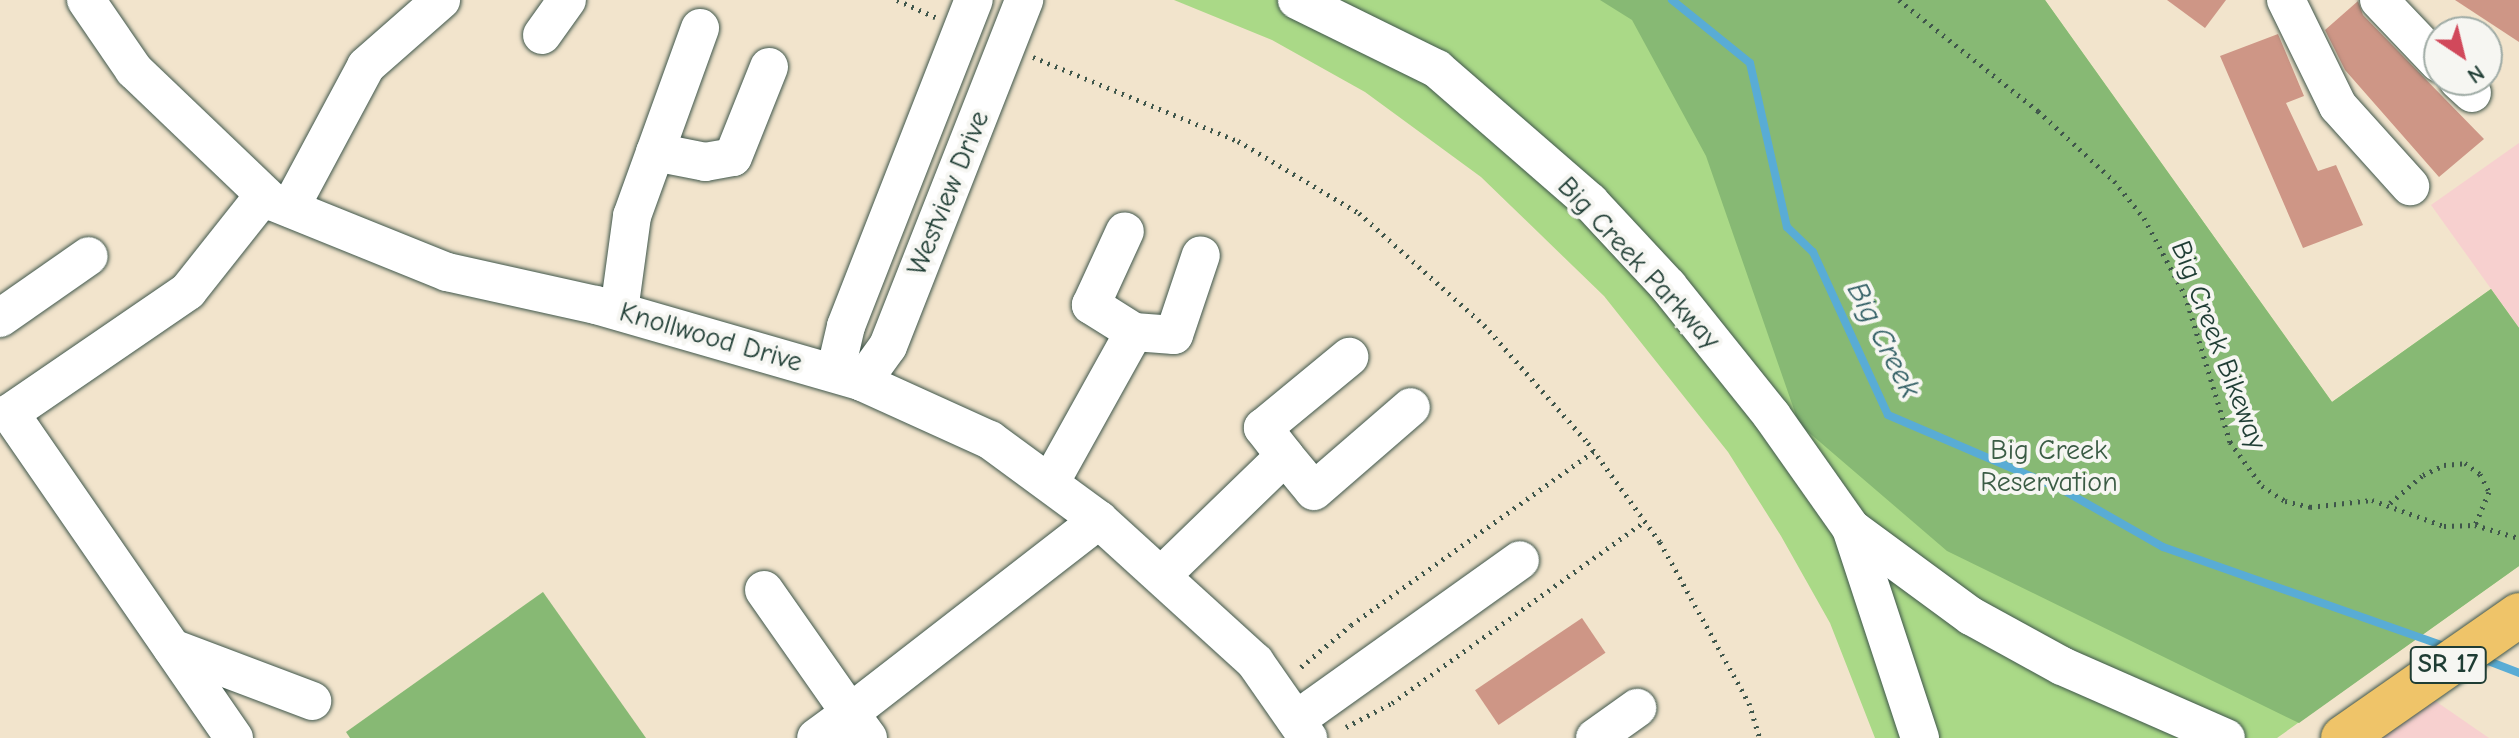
<!DOCTYPE html>
<html>
<head>
<meta charset="utf-8">
<style>
  body { margin:0 }
  #map { position:relative; width:2519px; height:738px; overflow:hidden; background:#f2e4cc; font-family:"Comic Neue",sans-serif }
  div>[style] { position:absolute }
  .built>* { inset:0; background:#f7d0cf }
  .green>* { inset:0; background:#aad987 }
  .forest>* { inset:0; background:#87b974 }
  .stream>* { height:8px; margin:-4px; padding:0 4px; transform-origin:4px; border-radius:4px; background:#59acd5 }
  .building>* { inset:0; background:#ce9686; transform-origin:0 0 }
  .path>* { height:5px; margin-top:-2.5px; transform-origin:0; background:repeating-linear-gradient(90deg,#3f564b 0 2px,transparent 0 8px) }
  .roads { filter:drop-shadow(0 0 2px #3f564b) drop-shadow(0 0 2px #3f564b) }
  .minor>* { height:38px; margin:-19px; padding:0 19px; transform-origin:19px; border-radius:19px; background:#fff }
  .major>* { height:44px; margin:-22px; padding:0 22px; transform-origin:22px; border-radius:22px; background:#efc469 }
  span { translate:-50% -50%; white-space:nowrap; text-align:center; line-height:1.15; -webkit-text-stroke:8px #f6f6f2; paint-order:stroke }
  .shield-label span { padding:2px 6px; background:#f6f6f2; border:2px solid; border-radius:6px; -webkit-text-stroke-width:0 }
  .shield-label { font-size:26px; color:#1f3d34; font-weight:700 }
  .street-label { font-size:28px; color:#1f3d34 }
  .park-label { font-size:28px; color:#3b5c45 }
  .water-label { font-size:30px; color:#305e64; font-style:italic }
  .north { position:absolute; left:2423px; top:16px; width:80px; height:80px; box-sizing:border-box; background:#f6f6f2; border:2px solid #a0aca6; border-radius:50%; rotate:145deg; font-size:22px; font-weight:700; line-height:32px; text-align:center; color:#1f3d34 }
  .north::after { content:''; display:block; margin:auto; width:28px; height:36px; background:#d1495b; clip-path:polygon(50% 0,100% 100%,50% 72%,0 100%) }
</style>
</head>
<body>
<div id="map">
  <div class="built">
    <i style="clip-path:polygon(2519px 143px,2519px 328px,2431px 205px)"></i>
    <i style="clip-path:polygon(2431px 698px,2489px 738px,2377px 738px)"></i>
  </div>
  <div class="green">
    <i style="clip-path:polygon(1174px 0,2045px 0,2332px 402px,2491px 289px,2519px 328px,2519px 566px,2277px 738px,1875px 738px,1830px 623px,1781px 536px,1728px 452px,1604px 296px,1481px 177px,1365px 92px,1272px 40px)"></i>
  </div>
  <div class="forest">
    <i style="clip-path:polygon(1600px 0,2045px 0,2332px 402px,2491px 289px,2519px 328px,2519px 566px,2299px 723px,1947px 551px,1799px 424px,1706px 156px,1632px 20px)"></i>
    <i style="clip-path:polygon(543px 592px,646px 738px,350px 738px,346px 732px)"></i>
  </div>
  <div class="stream">
    <i style="left:1672px;top:0;width:100px;rotate:38.9deg"></i>
    <i style="left:1750px;top:63px;width:168px;rotate:77.3deg"></i>
    <i style="left:1787px;top:227px;width:36px;rotate:44deg"></i>
    <i style="left:1813px;top:252px;width:179px;rotate:65.3deg"></i>
    <i style="left:1888px;top:415px;width:190px;rotate:23.2deg"></i>
    <i style="left:2063px;top:490px;width:115px;rotate:29.7deg"></i>
    <i style="left:2163px;top:547px;width:301px;rotate:19.4deg"></i>
    <i style="left:2483px;top:659px;width:39px;rotate:21deg"></i>
  </div>
  <div class="building">
    <i style="clip-path:polygon(2167px 0,2226px 0,2205px 28px)"></i>
    <i style="clip-path:polygon(2455px 0,2519px 0,2519px 42px)"></i>
    <i style="clip-path:polygon(2358px 1px,2363px 15px,2484px 139px,2439px 177px,2345px 70px,2325px 30px)"></i>
    <i style="clip-path:polygon(2278px 34px,2304px 96px,2286px 103px,2318px 171px,2336px 165px,2363px 225px,2303px 248px,2220px 56px)"></i>
    <i style="left:1582px;top:618px;width:42px;height:129px;rotate:56deg"></i>
  </div>
  <div class="path">
    <i style="left:897px;top:0;width:42px;rotate:24.1deg"></i>
    <i style="left:1899px;top:0;width:178px;rotate:38.6deg"></i>
    <i style="left:2038px;top:111px;width:103px;rotate:42.6deg"></i>
    <i style="left:2114px;top:181px;width:48px;rotate:51deg"></i>
    <i style="left:2144px;top:218px;width:87px;rotate:62deg"></i>
    <i style="left:2185px;top:295px;width:154px;rotate:73deg"></i>
    <i style="left:2230px;top:442px;width:54px;rotate:54deg"></i>
    <i style="left:2262px;top:486px;width:27px;rotate:33deg"></i>
    <i style="left:2285px;top:501px;width:26px;rotate:13deg"></i>
    <i style="left:2310px;top:507px;width:62px;rotate:-6.4deg"></i>
    <i style="left:2372px;top:500px;width:77px;rotate:19.9deg"></i>
    <i style="left:2444px;top:526px;width:31px;rotate:-2deg"></i>
    <i style="left:2475px;top:525px;width:46px;rotate:16.5deg"></i>
    <i style="left:1033px;top:57px;width:222px;rotate:22.3deg"></i>
    <i style="left:1238px;top:141px;width:141px;rotate:30.8deg"></i>
    <i style="left:1359px;top:213px;width:168px;rotate:41.9deg"></i>
    <i style="left:1484px;top:325px;width:157px;rotate:48.6deg"></i>
    <i style="left:1588px;top:443px;width:122px;rotate:54deg"></i>
    <i style="left:1660px;top:542px;width:184px;rotate:61.1deg"></i>
    <i style="left:1749px;top:703px;width:37px;rotate:73deg"></i>
    <i style="left:2390px;top:503px;width:43px;rotate:-40.3deg"></i>
    <i style="left:2423px;top:475px;width:23px;rotate:-25deg"></i>
    <i style="left:2444px;top:465px;width:21px;rotate:-5deg"></i>
    <i style="left:2465px;top:463px;width:19px;rotate:36deg"></i>
    <i style="left:2480px;top:474px;width:20px;rotate:63deg"></i>
    <i style="left:2489px;top:492px;width:36px;rotate:113deg"></i>
    <i style="left:1301px;top:667px;width:65px;rotate:-40deg"></i>
    <i style="left:1351px;top:625px;width:299px;rotate:-35.6deg"></i>
    <i style="left:1346px;top:727px;width:52px;rotate:-27.6deg"></i>
    <i style="left:1392px;top:703px;width:312px;rotate:-35.7deg"></i>
  </div>
  <div class="roads">
    <div class="minor">
      <i style="left:86px;top:0;width:85px;rotate:55.6deg"></i>
      <i style="left:134px;top:70px;width:190px;rotate:43.7deg"></i>
      <i style="left:271px;top:201px;width:190px;rotate:22deg"></i>
      <i style="left:447px;top:272px;width:153px;rotate:12.5deg"></i>
      <i style="left:596px;top:305px;width:277px;rotate:16.1deg"></i>
      <i style="left:862px;top:382px;width:141px;rotate:24.4deg"></i>
      <i style="left:990px;top:440px;width:135px;rotate:36.3deg"></i>
      <i style="left:1099px;top:520px;width:211px;rotate:42.3deg"></i>
      <i style="left:1255px;top:662px;width:93px;rotate:55.1deg"></i>
      <i style="left:1297px;top:0;width:156px;rotate:26.2deg"></i>
      <i style="left:1437px;top:69px;width:203px;rotate:41deg"></i>
      <i style="left:1590px;top:202px;width:115px;rotate:47.1deg"></i>
      <i style="left:1668px;top:286px;width:166px;rotate:51.3deg"></i>
      <i style="left:1772px;top:416px;width:137px;rotate:54.8deg"></i>
      <i style="left:1851px;top:528px;width:149px;rotate:36.3deg"></i>
      <i style="left:1971px;top:616px;width:104px;rotate:28.8deg"></i>
      <i style="left:2062px;top:666px;width:179px;rotate:23.7deg"></i>
      <i style="left:2286px;top:0;width:118px;rotate:63.9deg"></i>
      <i style="left:2338px;top:106px;width:108px;rotate:48deg"></i>
      <i style="left:2379px;top:0;width:87px;rotate:46.4deg"></i>
      <i style="left:542px;top:35px;width:43px;rotate:-54.5deg"></i>
      <i style="left:2458px;top:80px;width:19px;rotate:43deg"></i>
      <i style="left:655px;top:152px;width:51px;rotate:11.3deg"></i>
      <i style="left:705px;top:162px;width:28px;rotate:-10deg"></i>
      <i style="left:733px;top:157px;width:97px;rotate:-68.2deg"></i>
      <i style="left:290px;top:208px;width:161px;rotate:-61.8deg"></i>
      <i style="left:366px;top:66px;width:100px;rotate:-41.3deg"></i>
      <i style="left:619px;top:311px;width:96px;rotate:-82.2deg"></i>
      <i style="left:632px;top:216px;width:200px;rotate:-70.1deg"></i>
      <i style="left:0;top:318px;width:108px;rotate:-34.9deg"></i>
      <i style="left:1134px;top:332px;width:40px;rotate:4.3deg"></i>
      <i style="left:1174px;top:335px;width:84px;rotate:-71.4deg"></i>
      <i style="left:835px;top:373px;width:48px;rotate:-76.8deg"></i>
      <i style="left:846px;top:326px;width:350px;rotate:-68.6deg"></i>
      <i style="left:862px;top:382px;width:44px;rotate:-54.2deg"></i>
      <i style="left:888px;top:346px;width:372px;rotate:-68.5deg"></i>
      <i style="left:1285px;top:456px;width:36px;rotate:-128deg"></i>
      <i style="left:1263px;top:428px;width:112px;rotate:-39.5deg"></i>
      <i style="left:1050px;top:483px;width:173px;rotate:-60.9deg"></i>
      <i style="left:1134px;top:332px;width:51px;rotate:-147.9deg"></i>
      <i style="left:1091px;top:305px;width:81px;rotate:-65.3deg"></i>
      <i style="left:1851px;top:528px;width:221px;rotate:71.8deg"></i>
      <i style="left:1162px;top:575px;width:171px;rotate:-44.1deg"></i>
      <i style="left:1285px;top:456px;width:45px;rotate:50.4deg"></i>
      <i style="left:1314px;top:491px;width:128px;rotate:-40.9deg"></i>
      <i style="left:764px;top:590px;width:150px;rotate:55deg"></i>
      <i style="left:850px;top:713px;width:42px;rotate:143.7deg"></i>
      <i style="left:172px;top:648px;width:150px;rotate:20.7deg"></i>
      <i style="left:1296px;top:720px;width:275px;rotate:-35.5deg"></i>
      <i style="left:234px;top:738px;width:395px;rotate:-124.6deg"></i>
      <i style="left:10px;top:413px;width:216px;rotate:-34.4deg"></i>
      <i style="left:188px;top:291px;width:122px;rotate:-51.6deg"></i>
      <i style="left:868px;top:738px;width:31px;rotate:-126deg"></i>
      <i style="left:850px;top:713px;width:315px;rotate:-37.8deg"></i>
      <i style="left:1595px;top:738px;width:52px;rotate:-35.5deg"></i>
    </div>
    <div class="major">
      <i style="left:2343px;top:738px;width:215px;rotate:-34.9deg"></i>
    </div>
  </div>
  <div class="shield-label">
    <span style="left:2448px;top:665px">SR 17</span>
  </div>
  <div class="street-label">
    <span style="left:948px;top:193px;rotate:-68deg">Westview Drive</span>
    <span style="left:1639px;top:263px;rotate:47deg">Big Creek Parkway</span>
    <span style="left:711px;top:337px;rotate:16deg">Knollwood Drive</span>
    <span style="left:2219px;top:345px;rotate:69deg">Big Creek Bikeway</span>
  </div>
  <div class="park-label">
    <span style="left:2049px;top:466px">Big Creek<br>Reservation</span>
  </div>
  <div class="water-label">
    <span style="left:1883px;top:340px;rotate:63deg">Big Creek</span>
  </div>
  <div class="north">N</div>
</div>
</body>
</html>
